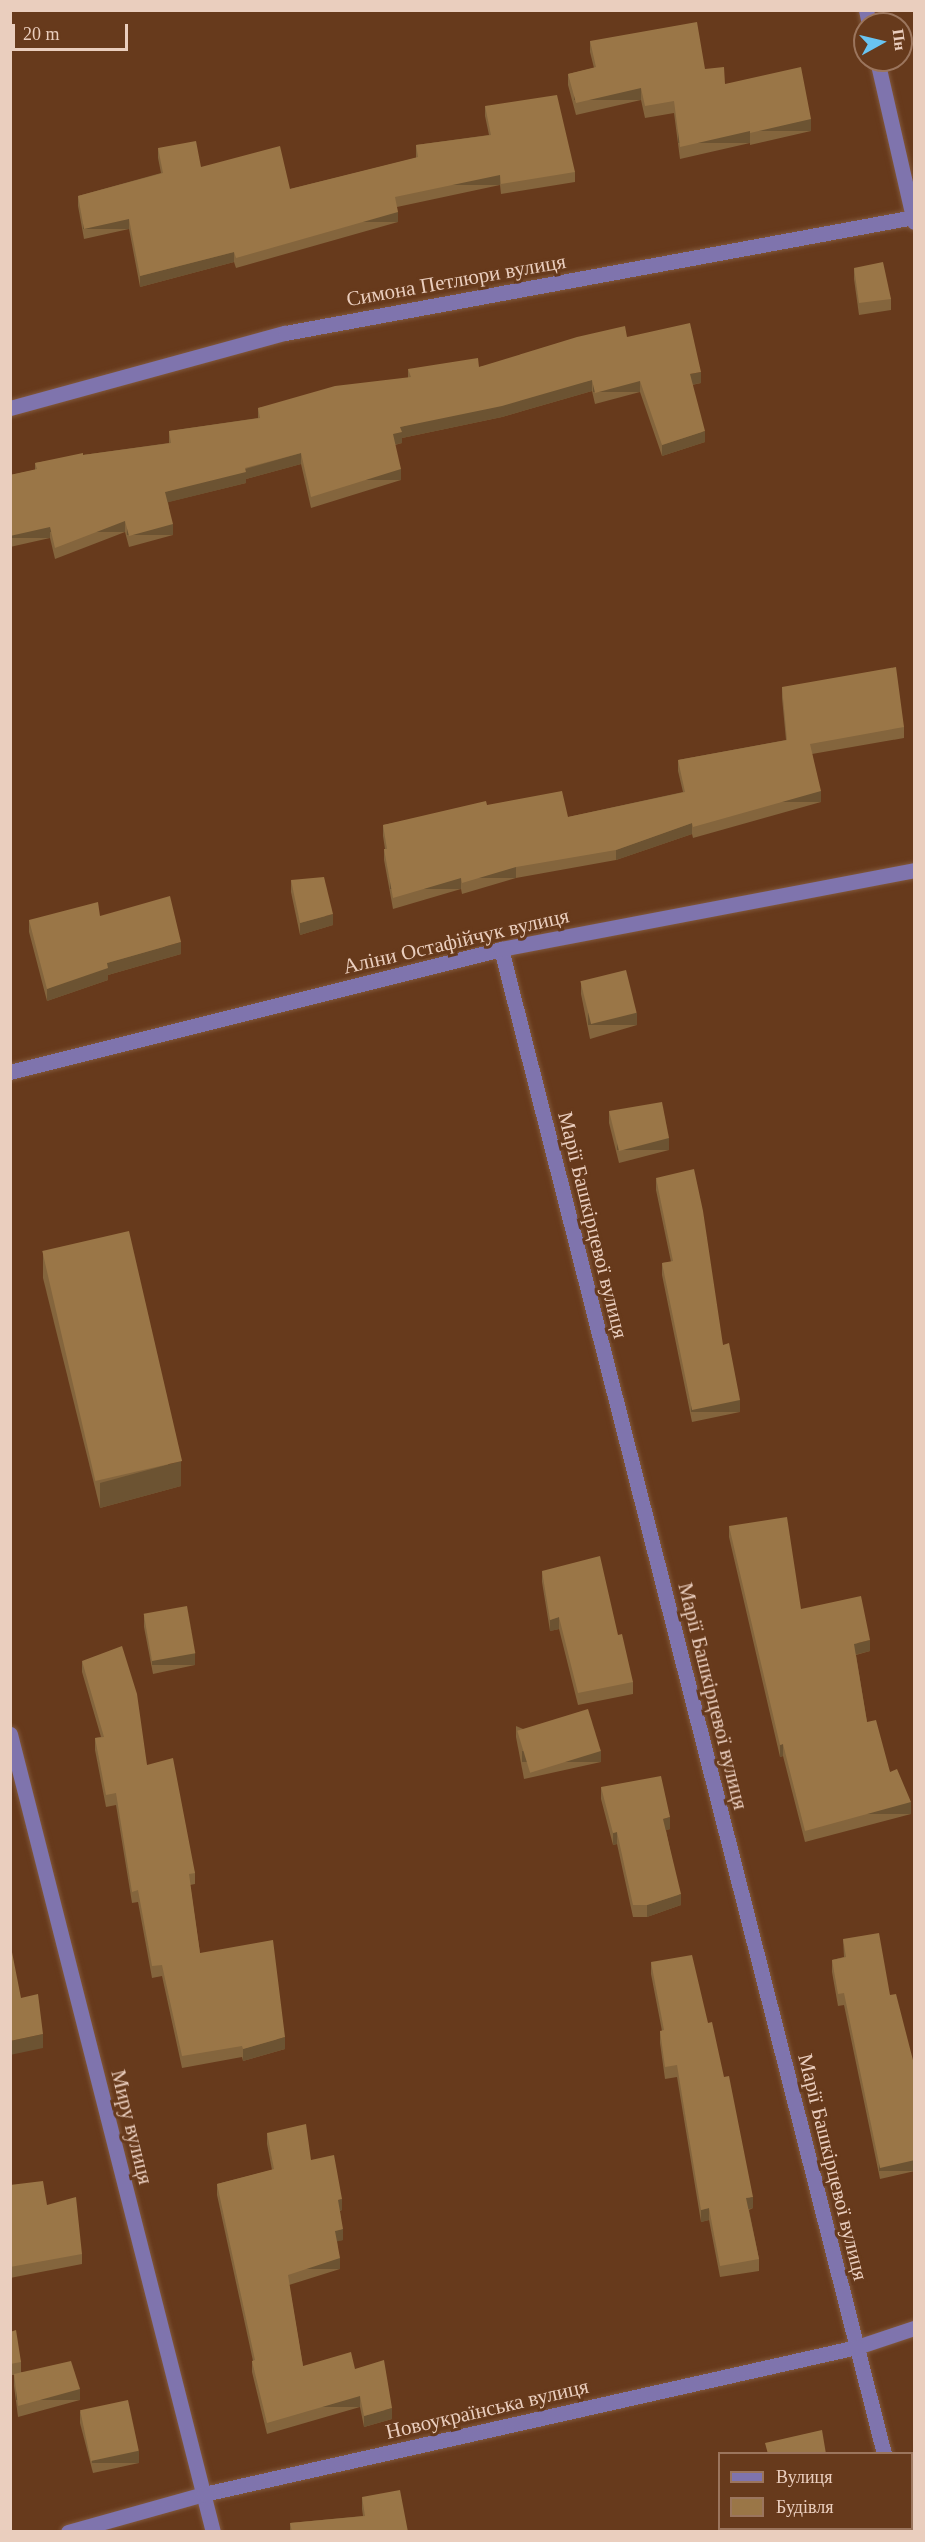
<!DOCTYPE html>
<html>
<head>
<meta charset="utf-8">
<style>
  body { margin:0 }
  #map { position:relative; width:925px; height:2542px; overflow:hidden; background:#673a1c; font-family:"Times New Roman",serif }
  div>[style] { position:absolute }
  .roads { filter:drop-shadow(0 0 2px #81583c) drop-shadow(0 0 2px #81583c) }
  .minor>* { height:15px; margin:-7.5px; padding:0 7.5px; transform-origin:7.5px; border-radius:7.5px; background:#7f74ad }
  .wall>* { inset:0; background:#84653d }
  .shaded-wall>* { inset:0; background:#6c5332; transform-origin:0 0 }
  .building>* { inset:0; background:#9a7647; transform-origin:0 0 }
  span { translate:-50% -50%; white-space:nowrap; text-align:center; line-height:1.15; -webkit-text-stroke:6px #673a1c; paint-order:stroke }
  .street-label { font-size:21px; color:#eacebe }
  .frame { position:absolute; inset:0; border:12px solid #eacebe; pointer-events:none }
  .legend { position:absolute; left:718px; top:2452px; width:195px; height:78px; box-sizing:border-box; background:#673a1c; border:2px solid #9b755d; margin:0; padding:8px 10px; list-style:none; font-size:18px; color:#eacebe }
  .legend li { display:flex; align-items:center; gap:12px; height:30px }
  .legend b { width:30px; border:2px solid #9b755d }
  .north { position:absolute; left:853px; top:12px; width:60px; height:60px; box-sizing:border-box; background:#673a1c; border:2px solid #9b755d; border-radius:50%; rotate:82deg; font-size:16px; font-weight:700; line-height:24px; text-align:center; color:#eacebe }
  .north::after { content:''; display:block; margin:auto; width:21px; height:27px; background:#69c4f1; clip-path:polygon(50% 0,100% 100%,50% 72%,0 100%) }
  .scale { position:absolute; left:12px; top:24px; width:116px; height:27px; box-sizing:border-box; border:3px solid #eacebe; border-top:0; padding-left:8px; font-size:18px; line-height:21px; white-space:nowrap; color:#eacebe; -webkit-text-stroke:4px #673a1c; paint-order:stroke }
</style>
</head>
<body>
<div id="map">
  <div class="roads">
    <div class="minor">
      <i style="left:866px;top:10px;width:14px;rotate:78deg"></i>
      <i style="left:877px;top:60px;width:166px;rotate:77.1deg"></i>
      <i style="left:10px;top:408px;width:285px;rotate:-15.3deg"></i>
      <i style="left:285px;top:333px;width:640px;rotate:-10.45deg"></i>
      <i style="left:501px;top:949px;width:1553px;rotate:75.72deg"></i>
      <i style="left:10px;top:1072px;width:506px;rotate:-14.06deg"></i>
      <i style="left:501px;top:949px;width:420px;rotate:-10.8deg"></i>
      <i style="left:10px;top:1734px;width:823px;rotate:75.73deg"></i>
      <i style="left:904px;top:2528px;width:4px;rotate:90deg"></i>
      <i style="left:68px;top:2532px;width:141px;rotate:-15.6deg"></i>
      <i style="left:204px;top:2494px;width:669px;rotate:-12.69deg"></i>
      <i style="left:857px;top:2347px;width:60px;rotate:-18.4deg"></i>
    </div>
  </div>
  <div class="wall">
    <i style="clip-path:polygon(590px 41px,705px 69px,725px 84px,811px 131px,750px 145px,750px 143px,680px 159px,674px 113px,645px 118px,641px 100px,576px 115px,568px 85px,568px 74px,594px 68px,590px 52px)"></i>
    <i style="clip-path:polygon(485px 106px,575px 172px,575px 182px,501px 194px,500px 185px,397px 207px,398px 222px,236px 268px,234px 262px,140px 287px,129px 229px,84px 239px,78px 206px,78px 196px,161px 173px,158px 158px,158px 148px,201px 167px,290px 189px,416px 158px,416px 145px,489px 135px,485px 116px)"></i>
    <i style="clip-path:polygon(854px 268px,891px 299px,891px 310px,859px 315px,854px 279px)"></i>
    <i style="clip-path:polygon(627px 337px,701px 383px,692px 385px,705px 442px,662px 456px,640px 392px,595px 404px,592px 391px,502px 417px,402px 438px,402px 443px,395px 445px,401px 480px,311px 508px,301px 464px,246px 479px,246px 483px,168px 502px,173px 535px,129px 547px,125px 532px,55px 559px,50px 538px,10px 547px,10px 475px,35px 470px,35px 463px,83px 455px,169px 443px,169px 431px,258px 418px,258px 408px,408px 378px,408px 369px,479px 367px)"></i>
    <i style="clip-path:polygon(782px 687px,904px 727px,904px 738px,812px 754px,821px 802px,693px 838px,692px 834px,616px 860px,516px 878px,462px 894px,461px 889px,393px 909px,384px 860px,384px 849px,385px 849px,383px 836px,383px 825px,487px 805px,568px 817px,683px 792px,678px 771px,678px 760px,786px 740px,782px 698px)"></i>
    <i style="clip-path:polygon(291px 880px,333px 925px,300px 935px,291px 892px)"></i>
    <i style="clip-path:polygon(100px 916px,181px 954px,108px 975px,108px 980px,47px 1001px,29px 932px,29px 920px)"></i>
    <i style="clip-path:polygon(581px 982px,637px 1025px,590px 1039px,581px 994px)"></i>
    <i style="clip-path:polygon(609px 1111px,669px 1150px,619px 1163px,609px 1123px)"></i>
    <i style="clip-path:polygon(656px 1178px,723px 1345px,740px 1412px,692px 1422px,662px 1275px,662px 1263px,671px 1262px,656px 1190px)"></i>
    <i style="clip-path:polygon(43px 1252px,181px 1486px,100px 1508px,43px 1278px)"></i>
    <i style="clip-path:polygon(729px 1526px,801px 1609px,870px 1651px,856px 1655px,867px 1722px,890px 1772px,911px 1814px,805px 1842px,783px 1756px,780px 1757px,729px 1537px)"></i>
    <i style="clip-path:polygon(542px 1571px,633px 1682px,633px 1694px,578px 1705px,559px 1629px,550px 1631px,542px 1582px)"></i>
    <i style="clip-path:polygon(144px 1615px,195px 1665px,153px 1674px,144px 1627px)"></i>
    <i style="clip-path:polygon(82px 1661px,147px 1765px,195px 1873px,195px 1884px,190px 1885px,200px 1953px,285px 2049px,243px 2061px,242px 2057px,182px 2068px,162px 1976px,152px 1978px,138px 1902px,132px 1903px,116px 1805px,106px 1807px,95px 1750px,95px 1738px,101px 1737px,82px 1672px)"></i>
    <i style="clip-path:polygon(516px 1726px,601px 1762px,524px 1779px,516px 1737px)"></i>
    <i style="clip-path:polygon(601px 1787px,670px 1829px,666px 1830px,681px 1905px,647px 1917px,633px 1917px,617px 1844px,613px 1845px,601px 1799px)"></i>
    <i style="clip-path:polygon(843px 1939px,890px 1995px,915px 2068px,915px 2171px,880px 2179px,844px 2005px,838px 2006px,832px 1972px,832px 1960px,844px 1957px)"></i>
    <i style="clip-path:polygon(651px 1962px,708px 2023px,753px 2208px,749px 2210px,759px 2259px,759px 2271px,720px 2277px,709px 2220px,701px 2222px,677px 2077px,665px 2079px,660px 2043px,660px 2031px,662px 2031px,651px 1974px)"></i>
    <i style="clip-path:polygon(267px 2133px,311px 2160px,342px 2210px,340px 2211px,343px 2240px,337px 2241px,340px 2269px,289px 2285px,303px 2366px,355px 2369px,392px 2419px,364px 2427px,360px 2407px,267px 2434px,252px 2372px,252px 2361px,253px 2361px,217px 2195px,217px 2184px,272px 2170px,267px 2144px)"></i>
    <i style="clip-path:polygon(10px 2185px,82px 2254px,82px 2264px,10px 2278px)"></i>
    <i style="clip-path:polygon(10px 2332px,21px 2362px,21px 2372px,80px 2400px,18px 2417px,14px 2386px,14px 2375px,10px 2375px)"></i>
    <i style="clip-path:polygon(80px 2411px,139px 2463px,93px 2473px,80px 2423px)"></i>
    <i style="clip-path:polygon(362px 2497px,408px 2532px,290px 2532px,290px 2523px,363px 2516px,362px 2509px)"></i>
  </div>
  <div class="shaded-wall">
    <i style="left:641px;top:88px;width:12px;height:67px;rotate:90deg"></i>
    <i style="left:811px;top:119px;width:12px;height:63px;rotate:90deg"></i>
    <i style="left:750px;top:131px;width:12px;height:72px;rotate:90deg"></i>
    <i style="left:500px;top:175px;width:10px;height:107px;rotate:90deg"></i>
    <i style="left:398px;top:212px;width:10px;height:168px;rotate:90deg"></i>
    <i style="left:129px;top:219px;width:10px;height:46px;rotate:90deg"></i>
    <i style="clip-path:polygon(234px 252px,234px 262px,140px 287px,140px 276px)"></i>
    <i style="clip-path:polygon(701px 372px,701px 383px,690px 385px,690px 374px)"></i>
    <i style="clip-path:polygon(592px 380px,592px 391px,502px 417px,402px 438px,402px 443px,393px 445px,393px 434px,400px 427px)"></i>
    <i style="left:640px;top:381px;width:11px;height:47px;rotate:90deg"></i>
    <i style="clip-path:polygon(705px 431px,705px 442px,662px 456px,662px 445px)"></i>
    <i style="clip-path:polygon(301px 453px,301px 464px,246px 479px,246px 483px,165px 503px,165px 492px)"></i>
    <i style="left:401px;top:469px;width:11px;height:94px;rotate:90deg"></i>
    <i style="left:125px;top:521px;width:11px;height:75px;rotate:90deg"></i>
    <i style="left:173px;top:524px;width:11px;height:46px;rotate:90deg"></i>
    <i style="left:50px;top:527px;width:11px;height:41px;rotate:90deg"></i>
    <i style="left:821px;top:791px;width:11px;height:133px;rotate:90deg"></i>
    <i style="clip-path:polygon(692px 823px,692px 834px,616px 860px,616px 850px)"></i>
    <i style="left:516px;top:867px;width:11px;height:56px;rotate:90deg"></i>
    <i style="left:461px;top:878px;width:11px;height:71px;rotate:90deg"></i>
    <i style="clip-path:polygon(333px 914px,333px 925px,300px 935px,300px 923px)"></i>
    <i style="clip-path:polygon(181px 942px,181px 954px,108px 975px,108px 980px,47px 1001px,47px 989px,107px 963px)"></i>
    <i style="left:637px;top:1013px;width:12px;height:49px;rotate:90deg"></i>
    <i style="left:669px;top:1138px;width:12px;height:52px;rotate:90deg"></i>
    <i style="left:740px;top:1400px;width:12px;height:49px;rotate:90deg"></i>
    <i style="clip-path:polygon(181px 1461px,181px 1486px,100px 1508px,100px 1483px)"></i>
    <i style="clip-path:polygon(559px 1617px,559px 1629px,550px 1631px,550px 1620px)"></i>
    <i style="clip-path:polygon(870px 1640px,870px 1651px,854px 1655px,854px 1644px)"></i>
    <i style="left:195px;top:1653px;width:12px;height:43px;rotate:90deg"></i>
    <i style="clip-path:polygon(783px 1744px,783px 1756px,780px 1757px,780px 1745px)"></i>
    <i style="left:601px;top:1751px;width:11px;height:79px;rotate:90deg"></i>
    <i style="left:911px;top:1802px;width:12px;height:110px;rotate:90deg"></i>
    <i style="clip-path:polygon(670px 1817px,670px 1829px,663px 1831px,663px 1819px)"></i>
    <i style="clip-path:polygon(617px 1832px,617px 1844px,613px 1845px,613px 1833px)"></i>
    <i style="clip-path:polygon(681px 1894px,681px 1905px,647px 1917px,647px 1905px)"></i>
    <i style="clip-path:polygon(43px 2034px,43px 2048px,10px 2055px,10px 2041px)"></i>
    <i style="clip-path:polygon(285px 2037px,285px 2049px,243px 2061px,243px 2049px)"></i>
    <i style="left:915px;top:2160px;width:11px;height:36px;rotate:90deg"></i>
    <i style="clip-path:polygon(753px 2197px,753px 2208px,746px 2210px,746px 2198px)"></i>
    <i style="clip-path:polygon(342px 2199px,342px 2210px,338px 2211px,338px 2200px)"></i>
    <i style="clip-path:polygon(709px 2208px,709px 2220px,701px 2222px,701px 2210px)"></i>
    <i style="clip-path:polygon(343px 2229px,343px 2240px,335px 2242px,335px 2231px)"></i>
    <i style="left:340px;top:2258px;width:11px;height:55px;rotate:90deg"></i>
    <i style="left:80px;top:2389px;width:11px;height:64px;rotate:90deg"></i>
    <i style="left:360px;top:2396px;width:11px;height:97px;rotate:90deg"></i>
    <i style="clip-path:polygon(392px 2408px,392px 2419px,364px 2427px,364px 2416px)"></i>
    <i style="left:139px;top:2451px;width:12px;height:47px;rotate:90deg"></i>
  </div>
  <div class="building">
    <i style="clip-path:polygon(697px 22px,705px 69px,724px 67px,725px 84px,801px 67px,811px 119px,750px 133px,750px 131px,680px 147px,674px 101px,645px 106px,641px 88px,576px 103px,568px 74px,596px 67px,590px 41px)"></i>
    <i style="clip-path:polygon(557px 95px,575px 172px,501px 184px,500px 175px,395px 197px,398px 212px,236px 258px,234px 252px,140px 276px,129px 219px,84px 229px,78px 196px,163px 173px,158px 148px,196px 141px,201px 167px,280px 146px,290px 189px,418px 157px,416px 145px,491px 135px,485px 106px)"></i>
    <i style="clip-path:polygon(883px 262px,891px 299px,859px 303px,854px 268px)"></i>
    <i style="clip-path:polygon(690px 323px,701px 372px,690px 374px,705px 431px,662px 445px,640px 381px,595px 393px,592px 380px,502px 406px,400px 427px,402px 432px,393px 434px,401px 469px,311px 497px,301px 453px,245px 468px,246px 472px,165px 492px,173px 524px,129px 536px,125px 521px,55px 548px,50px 527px,10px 536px,10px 475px,37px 469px,35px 463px,83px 453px,83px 455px,171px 443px,169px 431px,260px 418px,258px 408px,335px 386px,411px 377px,408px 369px,478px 358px,479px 367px,577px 337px,625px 326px,627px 337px)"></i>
    <i style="clip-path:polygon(896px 667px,904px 727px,810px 744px,821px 791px,693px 827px,692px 823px,616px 850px,516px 867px,462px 883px,461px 878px,393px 898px,384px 849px,387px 849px,383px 825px,486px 801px,487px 805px,562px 791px,568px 817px,685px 792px,678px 760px,787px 740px,782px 687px)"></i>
    <i style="clip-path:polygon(324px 877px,333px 914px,300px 923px,291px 880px)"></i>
    <i style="clip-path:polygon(170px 896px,181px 942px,107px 963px,108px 968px,47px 989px,29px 920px,98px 902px,100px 916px)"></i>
    <i style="left:626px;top:970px;width:44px;height:47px;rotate:76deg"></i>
    <i style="clip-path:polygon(662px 1102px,669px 1138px,619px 1151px,609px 1111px)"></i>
    <i style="clip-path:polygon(694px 1169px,703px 1211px,723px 1345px,729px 1343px,740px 1400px,692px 1410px,662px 1263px,673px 1261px,656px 1178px)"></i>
    <i style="left:129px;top:1231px;width:236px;height:89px;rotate:77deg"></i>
    <i style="clip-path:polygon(787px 1517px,801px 1609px,861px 1596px,870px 1640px,854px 1644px,867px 1722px,876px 1720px,890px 1772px,897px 1769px,911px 1802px,805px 1831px,783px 1744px,780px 1745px,729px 1526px)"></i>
    <i style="clip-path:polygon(600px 1556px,618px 1635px,622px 1634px,633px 1682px,578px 1693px,559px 1617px,550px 1620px,542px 1571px)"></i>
    <i style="left:187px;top:1606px;width:48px;height:44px;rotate:80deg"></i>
    <i style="clip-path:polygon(122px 1646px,137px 1694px,147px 1765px,173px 1758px,195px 1873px,189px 1874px,200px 1953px,273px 1940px,285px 2037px,243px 2049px,242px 2046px,182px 2056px,162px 1965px,152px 1966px,138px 1890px,132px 1892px,116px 1793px,106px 1795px,95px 1738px,104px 1737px,82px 1661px)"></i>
    <i style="left:588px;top:1709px;width:44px;height:74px;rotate:73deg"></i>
    <i style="clip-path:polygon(661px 1776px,670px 1817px,663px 1819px,681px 1894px,647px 1905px,633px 1905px,617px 1832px,613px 1833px,601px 1787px)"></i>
    <i style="clip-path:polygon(879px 1933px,890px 1995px,896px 1994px,915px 2068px,915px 2160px,880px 2168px,844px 1993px,838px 1994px,832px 1960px,846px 1957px,843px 1939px)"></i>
    <i style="clip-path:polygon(10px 1942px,21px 1998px,38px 1994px,43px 2034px,10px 2041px)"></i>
    <i style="clip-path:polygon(692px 1955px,708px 2023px,712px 2022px,724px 2077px,729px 2076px,753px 2197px,746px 2198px,759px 2259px,720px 2266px,709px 2208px,701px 2210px,677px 2065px,665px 2067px,660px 2031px,664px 2030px,651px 1962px)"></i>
    <i style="clip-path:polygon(306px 2124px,311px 2160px,334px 2155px,342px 2199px,338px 2200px,343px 2229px,335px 2231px,340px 2258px,288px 2275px,303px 2366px,351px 2352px,355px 2369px,384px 2360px,392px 2408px,364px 2416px,360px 2396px,267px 2423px,252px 2361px,255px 2360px,217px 2184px,274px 2169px,267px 2133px)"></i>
    <i style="clip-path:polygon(43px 2181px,47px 2205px,76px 2197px,82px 2254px,10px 2267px,10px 2185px)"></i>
    <i style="clip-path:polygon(16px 2330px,21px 2362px,10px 2364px,10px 2332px)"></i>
    <i style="clip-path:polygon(71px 2361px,80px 2389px,18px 2406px,14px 2374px)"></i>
    <i style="left:128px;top:2400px;width:52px;height:49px;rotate:78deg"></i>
    <i style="clip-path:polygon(822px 2430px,826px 2454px,768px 2454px,765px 2443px)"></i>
    <i style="clip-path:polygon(400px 2490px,408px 2532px,292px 2532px,290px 2523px,365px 2516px,362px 2497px)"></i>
  </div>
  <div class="street-label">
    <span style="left:456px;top:280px;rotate:-10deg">Симона Петлюри вулиця</span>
    <span style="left:456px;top:941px;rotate:-13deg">Алiни Остафійчук вулиця</span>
    <span style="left:593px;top:1225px;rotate:76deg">Марії Башкірцевої вулиця</span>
    <span style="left:713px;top:1696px;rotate:76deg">Марії Башкірцевої вулиця</span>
    <span style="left:132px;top:2127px;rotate:76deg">Миру вулиця</span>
    <span style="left:833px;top:2167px;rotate:76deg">Марії Башкірцевої вулиця</span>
    <span style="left:487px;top:2409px;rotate:-13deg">Новоукраїнська вулиця</span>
  </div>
  <div class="frame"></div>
  <ul class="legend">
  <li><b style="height:8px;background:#7f74ad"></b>Вулиця</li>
  <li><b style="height:16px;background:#9a7647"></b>Будівля</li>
  </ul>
  <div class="north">Пн</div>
  <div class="scale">20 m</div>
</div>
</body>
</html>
